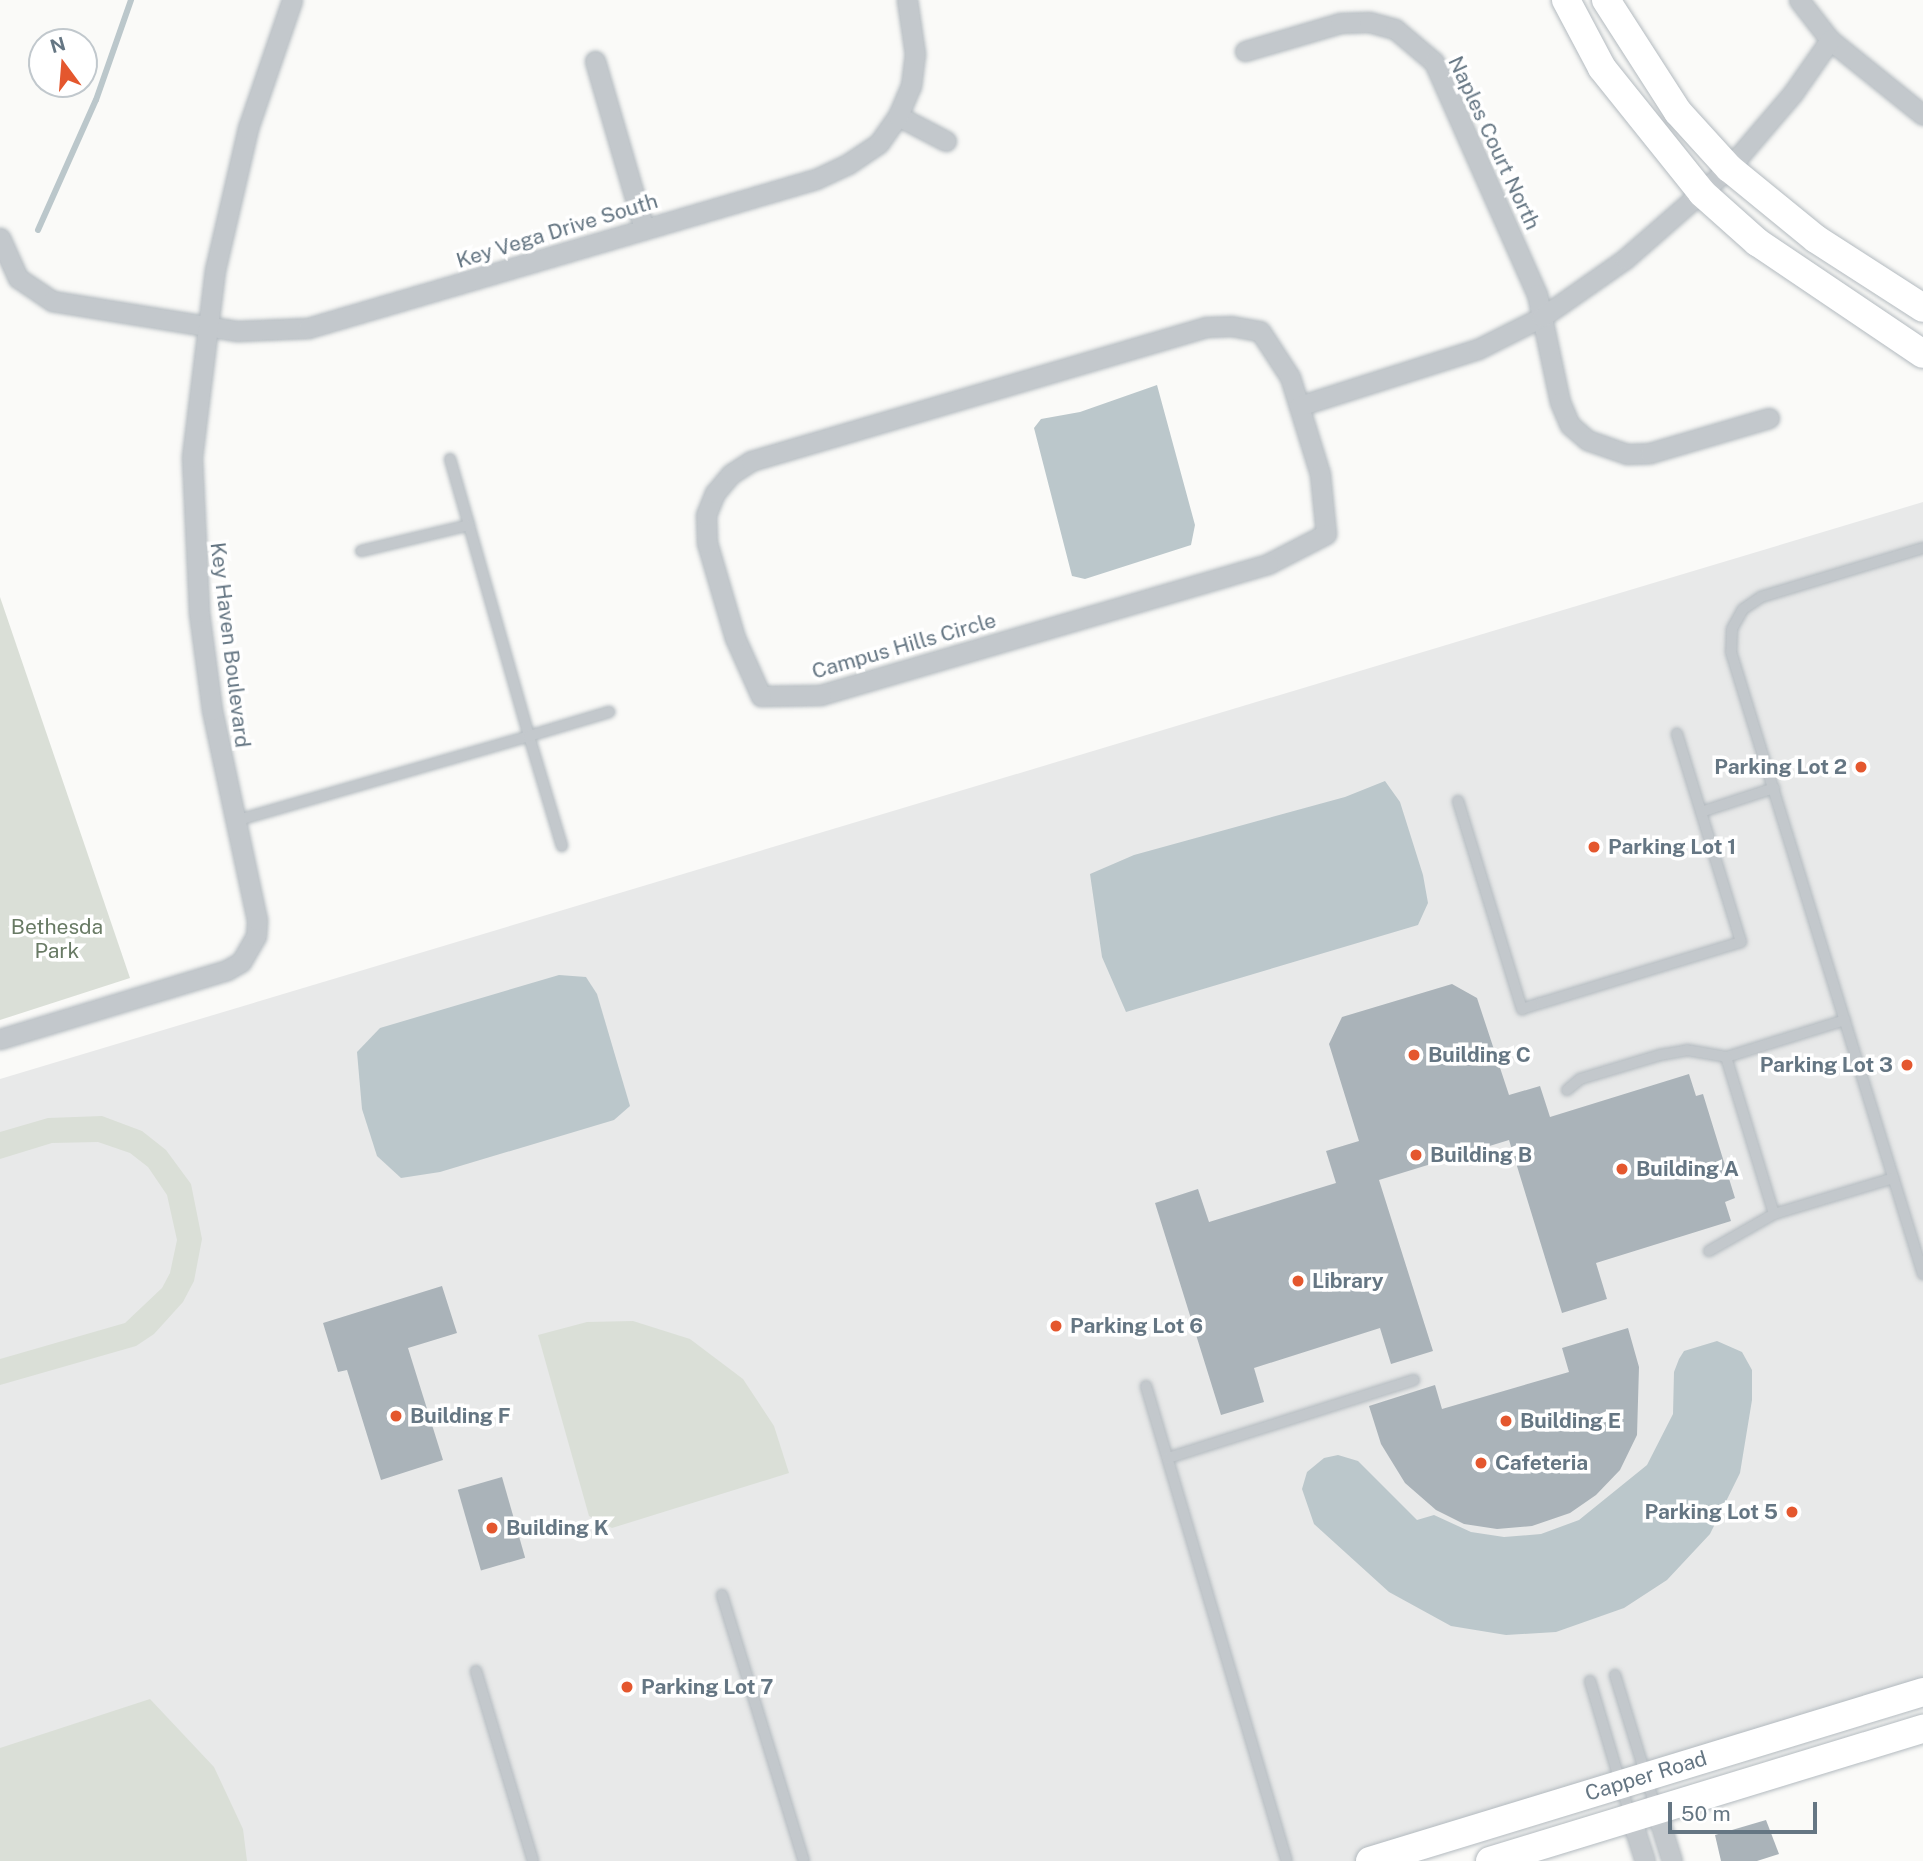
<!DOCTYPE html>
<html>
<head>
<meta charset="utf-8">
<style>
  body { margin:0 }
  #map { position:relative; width:1923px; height:1861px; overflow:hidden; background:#fafaf8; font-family:"Public Sans",sans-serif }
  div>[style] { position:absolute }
  .built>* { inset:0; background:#e8e9e9 }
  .green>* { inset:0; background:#dadfd7 }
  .water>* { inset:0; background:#bbc7cb }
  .stream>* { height:6px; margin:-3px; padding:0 3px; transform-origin:3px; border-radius:3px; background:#bbc7cb }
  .building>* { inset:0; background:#aab3b9; transform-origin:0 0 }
  .roads { filter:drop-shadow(0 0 2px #b3babf) drop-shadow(0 0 2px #b3babf) }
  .lane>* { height:10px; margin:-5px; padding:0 5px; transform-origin:5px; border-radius:5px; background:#c3c8cc }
  .street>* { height:19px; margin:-9.5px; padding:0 9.5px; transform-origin:9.5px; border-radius:9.5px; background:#c3c8cc }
  .secondary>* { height:28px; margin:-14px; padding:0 14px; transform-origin:14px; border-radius:14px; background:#fff }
  .dots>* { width:19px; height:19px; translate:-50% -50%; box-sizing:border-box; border:4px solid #fff; border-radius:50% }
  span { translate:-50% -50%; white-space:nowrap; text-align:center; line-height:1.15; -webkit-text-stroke:7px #fff; paint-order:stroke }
  .street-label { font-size:21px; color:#657683 }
  .poi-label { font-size:21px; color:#657683; font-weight:700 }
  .right { translate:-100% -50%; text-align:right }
  .left { translate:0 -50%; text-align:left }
  .park-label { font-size:21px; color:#687a64 }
  .north { position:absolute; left:28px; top:28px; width:70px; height:70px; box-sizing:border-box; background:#fff; border:2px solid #c1c8cd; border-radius:50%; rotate:344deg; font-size:19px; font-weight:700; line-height:28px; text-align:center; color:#657683 }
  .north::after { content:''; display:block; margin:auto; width:24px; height:32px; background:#e4572e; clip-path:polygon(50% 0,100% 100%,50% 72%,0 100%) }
  .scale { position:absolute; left:1668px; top:1802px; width:149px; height:32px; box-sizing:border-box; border:4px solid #657683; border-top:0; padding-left:9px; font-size:21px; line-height:24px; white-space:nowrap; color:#657683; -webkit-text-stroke:5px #fff; paint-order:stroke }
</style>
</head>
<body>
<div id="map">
  <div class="built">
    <i style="clip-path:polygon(1923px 502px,1923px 1690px,1366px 1861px,0 1861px,0 1079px)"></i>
  </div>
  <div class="green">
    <i style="clip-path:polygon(0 597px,130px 978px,0 1020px)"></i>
    <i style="clip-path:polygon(102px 1116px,142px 1131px,166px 1150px,191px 1184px,202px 1239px,194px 1281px,183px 1302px,154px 1334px,136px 1346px,0 1385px,0 1359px,125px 1323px,162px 1288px,170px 1273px,177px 1240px,167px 1195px,148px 1167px,130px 1153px,98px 1142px,52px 1143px,0 1159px,0 1132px,48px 1118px)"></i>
    <i style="clip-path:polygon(633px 1321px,690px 1339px,743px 1379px,774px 1426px,789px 1473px,612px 1528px,589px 1516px,538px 1335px,587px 1322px)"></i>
    <i style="clip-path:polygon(150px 1699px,214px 1767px,243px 1829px,247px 1861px,0 1861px,0 1748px)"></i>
  </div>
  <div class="water">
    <i style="clip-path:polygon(1157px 385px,1195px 525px,1191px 545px,1085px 579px,1072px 576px,1034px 428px,1041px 419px,1080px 412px)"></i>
    <i style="clip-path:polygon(1385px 781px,1400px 802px,1423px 875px,1428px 903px,1418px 925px,1126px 1012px,1102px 957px,1090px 874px,1134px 855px,1345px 797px)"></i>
    <i style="clip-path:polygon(559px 975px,586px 977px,597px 994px,630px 1106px,614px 1120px,440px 1172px,401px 1178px,377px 1156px,362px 1109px,357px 1052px,380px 1028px)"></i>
    <i style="clip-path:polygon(1717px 1341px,1742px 1352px,1752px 1370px,1752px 1400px,1740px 1473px,1710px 1534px,1667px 1580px,1624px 1608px,1556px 1632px,1506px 1635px,1451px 1626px,1389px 1592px,1314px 1524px,1302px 1489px,1307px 1472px,1324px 1458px,1338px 1455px,1358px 1461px,1417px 1520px,1434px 1515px,1471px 1532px,1504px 1537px,1541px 1534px,1579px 1520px,1647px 1465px,1673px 1414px,1674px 1372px,1679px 1359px,1684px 1351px)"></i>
  </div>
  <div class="stream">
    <i style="left:38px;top:230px;width:142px;rotate:-66deg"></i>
    <i style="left:96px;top:100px;width:106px;rotate:-70.7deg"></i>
  </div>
  <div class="building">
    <i style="clip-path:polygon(1452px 984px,1477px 998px,1509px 1095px,1540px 1086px,1550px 1117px,1689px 1074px,1696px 1096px,1703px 1094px,1735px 1198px,1725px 1202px,1731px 1221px,1596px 1263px,1607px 1299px,1562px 1313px,1509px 1140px,1379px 1180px,1433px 1351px,1391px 1364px,1380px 1328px,1254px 1368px,1264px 1402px,1221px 1415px,1155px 1203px,1198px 1189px,1209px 1222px,1336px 1183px,1326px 1151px,1359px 1141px,1329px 1044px,1342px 1017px)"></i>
    <i style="clip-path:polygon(442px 1286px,457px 1333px,408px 1348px,443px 1460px,381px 1480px,347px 1370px,338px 1372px,323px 1323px)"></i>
    <i style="clip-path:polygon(1628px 1328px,1639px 1367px,1637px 1435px,1620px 1470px,1596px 1495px,1570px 1513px,1532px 1526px,1497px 1529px,1464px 1524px,1436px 1510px,1405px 1483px,1381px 1444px,1369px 1406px,1435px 1385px,1442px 1409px,1569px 1372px,1562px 1348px)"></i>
    <i style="left:502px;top:1477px;width:84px;height:46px;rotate:74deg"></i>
    <i style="clip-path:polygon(1766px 1820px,1779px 1854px,1757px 1861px,1721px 1861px,1715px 1835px)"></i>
  </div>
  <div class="roads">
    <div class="lane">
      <i style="left:450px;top:459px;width:69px;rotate:73.9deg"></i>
      <i style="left:1923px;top:548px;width:169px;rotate:163.2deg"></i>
      <i style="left:1761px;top:597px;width:22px;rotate:146deg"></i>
      <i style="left:1743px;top:609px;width:23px;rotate:119deg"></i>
      <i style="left:1732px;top:629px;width:23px;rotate:92deg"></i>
      <i style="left:1731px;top:652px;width:651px;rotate:72.85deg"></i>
      <i style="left:1458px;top:801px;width:218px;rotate:72.9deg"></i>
      <i style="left:1522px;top:1009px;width:20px;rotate:-18deg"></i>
      <i style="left:1541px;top:1003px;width:209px;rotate:-17deg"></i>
      <i style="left:1741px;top:942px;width:218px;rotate:-107.1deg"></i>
      <i style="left:1701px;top:812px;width:77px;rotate:-18.2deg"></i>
      <i style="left:235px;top:821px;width:306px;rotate:-16.1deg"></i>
      <i style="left:529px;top:736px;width:219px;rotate:-105.9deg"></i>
      <i style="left:469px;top:525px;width:111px;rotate:166.5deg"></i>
      <i style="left:562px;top:846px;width:115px;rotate:-106.7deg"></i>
      <i style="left:529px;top:736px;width:84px;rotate:-16.7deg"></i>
      <i style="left:1845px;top:1020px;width:125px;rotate:162.7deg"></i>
      <i style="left:1726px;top:1057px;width:164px;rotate:73deg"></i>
      <i style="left:1774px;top:1214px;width:125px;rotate:-16.7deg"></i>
      <i style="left:1567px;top:1090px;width:17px;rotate:-40deg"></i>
      <i style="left:1580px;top:1079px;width:84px;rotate:-16.7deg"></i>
      <i style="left:1660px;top:1055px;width:27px;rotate:-10deg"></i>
      <i style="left:1687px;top:1050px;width:40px;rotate:10deg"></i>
      <i style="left:1709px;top:1251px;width:75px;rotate:-29.6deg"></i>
      <i style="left:1146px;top:1386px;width:495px;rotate:73.5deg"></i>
      <i style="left:1168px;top:1458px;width:258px;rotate:-17.6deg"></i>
      <i style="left:722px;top:1595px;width:278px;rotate:72.9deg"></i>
      <i style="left:476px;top:1671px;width:198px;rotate:73.3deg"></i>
      <i style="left:1615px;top:1675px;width:137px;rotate:73deg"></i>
      <i style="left:1590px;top:1681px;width:140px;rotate:73.4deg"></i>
    </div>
    <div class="street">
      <i style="left:1799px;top:0;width:51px;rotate:52.2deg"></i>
      <i style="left:1830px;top:40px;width:119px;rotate:38.9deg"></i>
      <i style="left:1245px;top:51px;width:99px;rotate:-16.4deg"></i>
      <i style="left:1340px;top:23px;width:29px;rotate:-2deg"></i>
      <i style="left:1369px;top:22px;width:27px;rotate:15deg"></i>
      <i style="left:1395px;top:29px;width:51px;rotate:40.2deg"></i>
      <i style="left:1434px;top:62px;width:254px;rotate:66.1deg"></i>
      <i style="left:1537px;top:294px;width:110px;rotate:78deg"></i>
      <i style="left:1560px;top:402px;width:25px;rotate:67deg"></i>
      <i style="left:1570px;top:425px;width:23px;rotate:41deg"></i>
      <i style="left:1587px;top:440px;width:42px;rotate:19.3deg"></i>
      <i style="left:1627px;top:454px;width:23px;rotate:-2deg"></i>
      <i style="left:1650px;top:453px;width:124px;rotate:-16.4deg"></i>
      <i style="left:595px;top:61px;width:175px;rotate:73.7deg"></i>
      <i style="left:898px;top:116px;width:54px;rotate:27.5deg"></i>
      <i style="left:0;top:238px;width:44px;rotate:65.8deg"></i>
      <i style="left:18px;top:278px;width:41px;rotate:34.1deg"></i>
      <i style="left:52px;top:301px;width:188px;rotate:9.2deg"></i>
      <i style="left:238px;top:331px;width:70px;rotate:-2.5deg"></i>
      <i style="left:308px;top:328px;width:529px;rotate:-16.35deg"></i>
      <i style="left:816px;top:179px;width:35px;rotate:-25deg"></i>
      <i style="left:848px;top:164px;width:37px;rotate:-34deg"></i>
      <i style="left:879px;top:143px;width:33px;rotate:-55deg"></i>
      <i style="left:898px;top:116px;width:33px;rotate:-67deg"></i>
      <i style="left:911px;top:86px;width:32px;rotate:-83deg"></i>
      <i style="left:915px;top:54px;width:55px;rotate:-98.4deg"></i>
      <i style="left:1231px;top:326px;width:29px;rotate:10deg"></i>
      <i style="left:1260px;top:331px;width:55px;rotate:56.9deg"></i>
      <i style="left:1290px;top:377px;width:102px;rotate:72.8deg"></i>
      <i style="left:1320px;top:474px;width:60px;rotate:84.3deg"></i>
      <i style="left:1326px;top:534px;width:65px;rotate:152.7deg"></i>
      <i style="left:1268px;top:564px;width:466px;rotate:163.7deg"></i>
      <i style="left:821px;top:695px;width:60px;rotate:179deg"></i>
      <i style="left:761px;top:696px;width:64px;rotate:-114.1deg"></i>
      <i style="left:735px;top:638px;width:99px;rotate:-106.4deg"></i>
      <i style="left:707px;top:543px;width:28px;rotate:-92deg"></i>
      <i style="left:706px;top:515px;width:24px;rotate:-68deg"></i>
      <i style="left:715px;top:493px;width:25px;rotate:-50deg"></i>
      <i style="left:731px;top:474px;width:24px;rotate:-33deg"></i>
      <i style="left:751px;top:461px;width:474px;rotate:-16.4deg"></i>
      <i style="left:1206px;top:327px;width:25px;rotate:-2deg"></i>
      <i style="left:1299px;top:406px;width:188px;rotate:-17.7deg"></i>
      <i style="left:1478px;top:349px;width:72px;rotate:-26.6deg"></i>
      <i style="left:1542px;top:317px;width:101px;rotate:-34.9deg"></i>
      <i style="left:1625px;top:259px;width:138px;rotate:-41.2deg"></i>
      <i style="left:1729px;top:168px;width:99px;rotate:-49.5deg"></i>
      <i style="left:1793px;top:93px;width:65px;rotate:-55.1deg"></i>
      <i style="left:0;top:1039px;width:237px;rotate:-16.9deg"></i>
      <i style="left:227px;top:970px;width:16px;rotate:-30deg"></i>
      <i style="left:241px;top:962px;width:30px;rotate:-60deg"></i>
      <i style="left:256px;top:936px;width:16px;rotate:-86deg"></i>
      <i style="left:257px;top:920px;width:215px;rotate:-102.1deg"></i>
      <i style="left:212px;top:710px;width:99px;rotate:-97.6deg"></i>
      <i style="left:199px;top:612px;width:155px;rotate:-92.6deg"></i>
      <i style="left:192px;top:457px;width:188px;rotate:-83deg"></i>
      <i style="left:215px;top:270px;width:146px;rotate:-76.9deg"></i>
      <i style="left:248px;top:128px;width:135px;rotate:-71deg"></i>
      <i style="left:1656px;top:1810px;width:53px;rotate:72.6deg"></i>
      <i style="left:1631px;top:1818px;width:45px;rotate:72deg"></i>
    </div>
    <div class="secondary">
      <i style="left:1566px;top:0;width:77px;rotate:62.1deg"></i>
      <i style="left:1602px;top:68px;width:160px;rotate:51.3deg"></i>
      <i style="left:1702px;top:193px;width:74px;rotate:41.7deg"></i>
      <i style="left:1757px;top:242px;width:200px;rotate:34deg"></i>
      <i style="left:1606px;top:0;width:133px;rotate:57.3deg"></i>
      <i style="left:1678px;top:112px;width:76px;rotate:47.7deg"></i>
      <i style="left:1729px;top:168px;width:112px;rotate:39.2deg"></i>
      <i style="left:1816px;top:239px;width:127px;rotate:32.8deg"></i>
      <i style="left:1370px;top:1861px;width:578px;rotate:-16.99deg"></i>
      <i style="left:1490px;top:1861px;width:453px;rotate:-17deg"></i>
    </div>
  </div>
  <div class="dots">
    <i style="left:1861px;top:767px;background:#e4572e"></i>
    <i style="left:1594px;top:847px;background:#e4572e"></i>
    <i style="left:1414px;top:1055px;background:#e4572e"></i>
    <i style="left:1907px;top:1065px;background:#e4572e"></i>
    <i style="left:1416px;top:1155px;background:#e4572e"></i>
    <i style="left:1622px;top:1169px;background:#e4572e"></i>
    <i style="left:1298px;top:1281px;background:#e4572e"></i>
    <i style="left:1056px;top:1326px;background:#e4572e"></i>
    <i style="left:396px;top:1416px;background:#e4572e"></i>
    <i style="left:1506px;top:1421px;background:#e4572e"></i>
    <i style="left:1481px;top:1463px;background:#e4572e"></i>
    <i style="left:1792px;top:1512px;background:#e4572e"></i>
    <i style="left:492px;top:1528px;background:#e4572e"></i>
    <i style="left:627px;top:1687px;background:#e4572e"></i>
  </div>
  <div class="street-label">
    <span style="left:1494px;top:143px;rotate:65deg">Naples Court North</span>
    <span style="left:557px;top:231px;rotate:-17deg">Key Vega Drive South</span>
    <span style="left:230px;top:645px;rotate:83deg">Key Haven Boulevard</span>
    <span style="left:904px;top:646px;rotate:-16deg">Campus Hills Circle</span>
    <span style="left:1646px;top:1776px;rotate:-17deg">Capper Road</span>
  </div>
  <div class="poi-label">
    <span class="right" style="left:1847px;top:767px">Parking Lot 2</span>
    <span class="left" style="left:1608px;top:847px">Parking Lot 1</span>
    <span class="left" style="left:1428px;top:1055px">Building C</span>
    <span class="right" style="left:1893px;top:1065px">Parking Lot 3</span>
    <span class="left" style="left:1430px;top:1155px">Building B</span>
    <span class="left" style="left:1636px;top:1169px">Building A</span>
    <span class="left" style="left:1312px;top:1281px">Library</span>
    <span class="left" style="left:1070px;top:1326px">Parking Lot 6</span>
    <span class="left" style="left:410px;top:1416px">Building F</span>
    <span class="left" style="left:1520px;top:1421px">Building E</span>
    <span class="left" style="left:1495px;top:1463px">Cafeteria</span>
    <span class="right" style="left:1778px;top:1512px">Parking Lot 5</span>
    <span class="left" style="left:506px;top:1528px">Building K</span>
    <span class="left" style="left:641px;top:1687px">Parking Lot 7</span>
  </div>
  <div class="park-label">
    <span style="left:57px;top:939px">Bethesda<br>Park</span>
  </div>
  <div class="north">N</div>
  <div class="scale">50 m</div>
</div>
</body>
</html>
